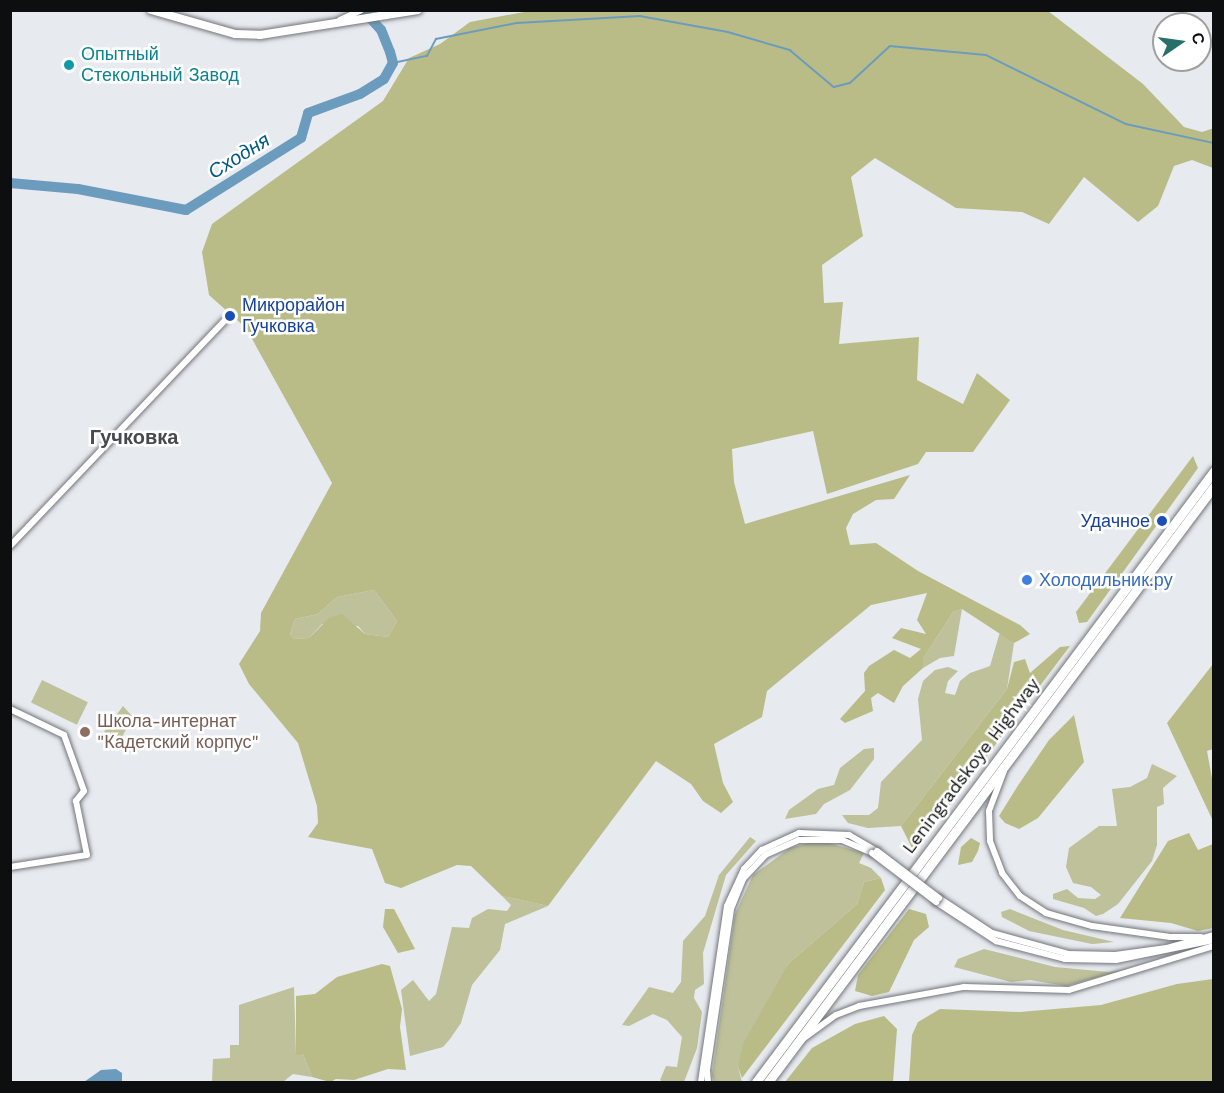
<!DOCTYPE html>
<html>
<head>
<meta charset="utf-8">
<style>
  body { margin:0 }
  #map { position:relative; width:1224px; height:1093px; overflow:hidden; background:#e7eaef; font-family:"Work Sans",sans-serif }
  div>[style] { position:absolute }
  .green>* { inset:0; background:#bec19a; transform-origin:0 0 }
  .forest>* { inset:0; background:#b9bc87 }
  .water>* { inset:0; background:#6c9cbd }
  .stream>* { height:1.5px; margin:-0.75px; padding:0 0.75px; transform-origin:0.75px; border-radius:0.75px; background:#6c9cbd }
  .river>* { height:10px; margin:-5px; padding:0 5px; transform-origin:5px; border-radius:5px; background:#6c9cbd }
  .roads { filter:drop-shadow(0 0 2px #72757a) drop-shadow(0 0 2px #72757a) }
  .minor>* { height:6px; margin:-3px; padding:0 3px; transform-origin:3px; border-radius:3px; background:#fff }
  .secondary>* { height:8px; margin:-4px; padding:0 4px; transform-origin:4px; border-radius:4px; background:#fff }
  .trunk>* { height:9px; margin:-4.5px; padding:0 4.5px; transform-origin:4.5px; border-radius:4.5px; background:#fff }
  .bridges { filter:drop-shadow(0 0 2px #72757a) drop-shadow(0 0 2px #72757a) }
  .minor-bridge>* { height:6px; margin:-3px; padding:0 3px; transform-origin:3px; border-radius:3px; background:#fff }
  .dots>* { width:16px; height:16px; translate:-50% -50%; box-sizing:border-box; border:3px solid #fff; border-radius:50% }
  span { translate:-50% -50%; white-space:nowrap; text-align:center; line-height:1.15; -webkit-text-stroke:5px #fff; paint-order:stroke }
  .culture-label { font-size:18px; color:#0d838f }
  .left { translate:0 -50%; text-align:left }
  .transit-label { font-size:18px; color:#164399 }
  .right { translate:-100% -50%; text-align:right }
  .shop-label { font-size:18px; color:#366cbe }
  .education-label { font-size:18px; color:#785e54 }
  .street-label { font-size:18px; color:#0d0e10 }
  .water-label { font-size:20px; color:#005985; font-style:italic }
  .neighbourhood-label { font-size:20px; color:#46494d; font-weight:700 }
  .frame { position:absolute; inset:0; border:12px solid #0d0e10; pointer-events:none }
  .north { position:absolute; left:1152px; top:12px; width:60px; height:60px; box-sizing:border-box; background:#fff; border:2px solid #9e9f9f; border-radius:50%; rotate:77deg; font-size:16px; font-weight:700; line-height:24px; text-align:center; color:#0d0e10 }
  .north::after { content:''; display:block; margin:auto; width:21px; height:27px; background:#27706a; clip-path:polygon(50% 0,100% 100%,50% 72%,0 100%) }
</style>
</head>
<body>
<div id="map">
  <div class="green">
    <i style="clip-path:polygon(374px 590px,397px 621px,388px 637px,365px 634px,358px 626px,322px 624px,309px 638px,294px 639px,290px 634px,295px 619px,318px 614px,337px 597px)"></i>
    <i style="clip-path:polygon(962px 609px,954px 656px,940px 658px,923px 668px,923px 659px,953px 612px)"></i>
    <i style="clip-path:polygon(1000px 632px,1014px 643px,1007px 689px,901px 826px,868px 828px,848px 823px,842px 815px,869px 815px,878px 808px,881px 782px,922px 740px,918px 699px,923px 681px,935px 670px,948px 667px,958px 671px,948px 681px,945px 693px,955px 695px,960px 681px,970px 673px,990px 666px)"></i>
    <i style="left:42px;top:680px;width:51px;height:25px;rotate:26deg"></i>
    <i style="clip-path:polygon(123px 706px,133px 717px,119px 742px,114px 743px,104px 732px)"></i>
    <i style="clip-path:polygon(874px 748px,874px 759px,850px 790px,824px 804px,816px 814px,785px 819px,789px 810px,818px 789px,834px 785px,840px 768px,864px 749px)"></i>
    <i style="clip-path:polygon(1152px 764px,1177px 776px,1163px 788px,1164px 804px,1157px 807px,1157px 845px,1152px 861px,1118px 904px,1103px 914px,1096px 916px,1084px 908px,1053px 899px,1053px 894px,1067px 889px,1078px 898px,1095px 899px,1101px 895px,1091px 887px,1073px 883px,1066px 867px,1069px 848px,1099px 826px,1117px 826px,1112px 789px,1130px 787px,1147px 778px)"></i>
    <i style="clip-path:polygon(750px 837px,756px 841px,726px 875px,703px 953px,704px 984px,695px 990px,694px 998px,702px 1012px,697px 1048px,684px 1082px,663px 1082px,660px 1080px,666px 1066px,677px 1067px,682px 1037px,667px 1020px,653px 1014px,629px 1026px,622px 1025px,649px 987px,673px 993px,681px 982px,683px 941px,705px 916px,719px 875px)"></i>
    <i style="clip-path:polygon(808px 843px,829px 843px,864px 853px,859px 863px,871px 868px,881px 878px,864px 882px,857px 904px,788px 964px,738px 1067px,742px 1082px,714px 1082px,712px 1075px,735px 914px,753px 875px,790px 848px)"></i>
    <i style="clip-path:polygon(502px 896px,548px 906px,505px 924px,500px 950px,472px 985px,461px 1023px,450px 1039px,443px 1047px,410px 1056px,401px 990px,413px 980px,429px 1001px,436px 994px,452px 927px,469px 928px,472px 918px,488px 909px,507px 911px,511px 905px)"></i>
    <i style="clip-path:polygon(1010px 909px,1063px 930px,1114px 942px,1092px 944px,1029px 931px,1002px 917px,1001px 912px)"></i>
    <i style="clip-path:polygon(984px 949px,1055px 967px,1109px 972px,1128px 969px,1066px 986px,1030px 980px,1011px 982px,954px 967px,958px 959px)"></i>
    <i style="clip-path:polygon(294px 987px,296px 1054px,303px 1054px,312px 1077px,293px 1074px,283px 1082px,212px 1082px,213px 1059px,230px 1058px,230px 1045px,239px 1045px,239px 1005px)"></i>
  </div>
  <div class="forest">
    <i style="clip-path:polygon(evenodd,535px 10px,1048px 11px,1143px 84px,1184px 127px,1202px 132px,1214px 128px,1213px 168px,1192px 160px,1174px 166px,1158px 206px,1138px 222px,1084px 177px,1049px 224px,1022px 212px,956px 208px,875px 158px,851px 177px,863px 236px,822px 265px,824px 303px,843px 302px,839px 344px,919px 337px,917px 380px,963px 404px,977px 373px,1010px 400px,973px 452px,926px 452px,918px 464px,827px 494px,813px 431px,732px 449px,734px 482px,745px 524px,910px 475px,894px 499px,876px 500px,853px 514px,846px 528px,850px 545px,876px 543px,918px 571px,1020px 625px,1030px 634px,1014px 643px,962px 609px,953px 612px,923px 659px,923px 668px,903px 686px,894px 703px,878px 693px,871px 698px,873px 711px,845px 723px,840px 719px,865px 691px,864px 673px,869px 666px,894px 650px,910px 658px,921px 649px,892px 638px,901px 628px,926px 634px,917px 620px,927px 593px,871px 605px,767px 691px,762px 717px,714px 744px,723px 783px,733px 802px,721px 813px,703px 801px,691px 784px,656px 761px,548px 906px,502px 896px,471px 866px,457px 865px,401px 888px,385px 883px,372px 849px,308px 837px,318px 823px,317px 806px,298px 743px,249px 684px,239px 664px,260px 631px,261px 613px,332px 483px,246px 328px,209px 295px,202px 252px,212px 224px,383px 101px,409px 58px,440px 44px,470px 22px,535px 10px,374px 590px,397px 621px,388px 637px,365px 634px,342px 614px,329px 618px,309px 638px,294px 639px,290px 634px,295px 619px,318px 614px,337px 597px,374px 590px)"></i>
    <i style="clip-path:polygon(1193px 456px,1198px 468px,1087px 622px,1079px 623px,1076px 612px)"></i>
    <i style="clip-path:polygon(1070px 646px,919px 846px,913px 850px,901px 826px,1007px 689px,1014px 662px,1025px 659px,1030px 673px,1060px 647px)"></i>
    <i style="clip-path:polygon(1213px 664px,1213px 749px,1207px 751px,1213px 784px,1213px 821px,1167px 723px)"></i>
    <i style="clip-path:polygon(1074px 715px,1084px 762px,1038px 818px,1019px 829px,1005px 823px,999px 816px,1019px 784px,1049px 740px)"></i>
    <i style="clip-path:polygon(1189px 833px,1198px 850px,1213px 844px,1213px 928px,1198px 931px,1171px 923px,1120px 918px,1168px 841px)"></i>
    <i style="clip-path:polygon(971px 838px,980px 843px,978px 851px,972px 862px,958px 865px,961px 847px)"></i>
    <i style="clip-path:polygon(881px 878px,885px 890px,742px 1078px,738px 1067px,743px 1044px,788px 964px,857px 904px,864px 882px)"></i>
    <i style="clip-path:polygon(385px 909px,394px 909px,415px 949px,398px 953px,383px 927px)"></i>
    <i style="clip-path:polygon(909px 909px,926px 914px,929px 927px,914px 940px,889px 992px,872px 996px,855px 991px,858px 975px)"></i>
    <i style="clip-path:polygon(382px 964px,390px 966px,402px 1009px,400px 1027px,406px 1070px,388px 1069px,354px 1080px,336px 1079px,330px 1082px,312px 1077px,303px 1054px,296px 1055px,296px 996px,315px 994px,337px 977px)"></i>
    <i style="clip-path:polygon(1213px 979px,1213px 1082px,909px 1082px,912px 1035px,918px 1022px,940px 1009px,1020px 1012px,1101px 1005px,1177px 984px)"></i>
    <i style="clip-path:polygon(884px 1016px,897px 1029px,893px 1082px,785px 1082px,812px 1048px,855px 1024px)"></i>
  </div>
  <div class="water">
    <i style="clip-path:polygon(116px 1069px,122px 1073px,122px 1082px,84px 1082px,101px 1070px)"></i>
  </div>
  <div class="stream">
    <i style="left:393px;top:63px;width:35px;rotate:-12deg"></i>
    <i style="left:427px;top:56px;width:19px;rotate:-62deg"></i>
    <i style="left:436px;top:39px;width:83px;rotate:-11.2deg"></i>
    <i style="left:517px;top:23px;width:123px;rotate:-3.3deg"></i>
    <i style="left:640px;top:16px;width:89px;rotate:10.3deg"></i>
    <i style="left:728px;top:32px;width:65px;rotate:16.2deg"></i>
    <i style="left:790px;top:50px;width:57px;rotate:40.1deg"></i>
    <i style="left:834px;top:87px;width:16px;rotate:-14deg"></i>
    <i style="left:850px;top:83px;width:54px;rotate:-42.8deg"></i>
    <i style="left:890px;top:46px;width:96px;rotate:5.4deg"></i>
    <i style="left:986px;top:55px;width:156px;rotate:26.2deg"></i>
    <i style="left:1126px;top:124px;width:90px;rotate:12.2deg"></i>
  </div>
  <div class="river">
    <i style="left:10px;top:183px;width:68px;rotate:5deg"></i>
    <i style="left:78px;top:189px;width:110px;rotate:11deg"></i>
    <i style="left:186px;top:210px;width:136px;rotate:-32.1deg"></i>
    <i style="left:301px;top:138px;width:26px;rotate:-74deg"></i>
    <i style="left:308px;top:113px;width:55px;rotate:-20.1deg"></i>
    <i style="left:360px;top:94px;width:28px;rotate:-32deg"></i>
    <i style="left:384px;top:79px;width:18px;rotate:-61deg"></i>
    <i style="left:393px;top:63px;width:11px;rotate:-105deg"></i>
    <i style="left:390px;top:52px;width:24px;rotate:-112deg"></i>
    <i style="left:381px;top:30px;width:27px;rotate:-132deg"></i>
  </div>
  <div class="roads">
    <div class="minor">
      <i style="left:340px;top:20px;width:23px;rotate:-25deg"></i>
      <i style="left:10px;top:546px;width:311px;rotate:-46.4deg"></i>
      <i style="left:10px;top:709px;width:60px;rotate:25.7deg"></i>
      <i style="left:64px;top:735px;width:59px;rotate:70.3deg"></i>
      <i style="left:84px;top:791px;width:13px;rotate:129deg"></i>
      <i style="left:76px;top:801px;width:55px;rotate:78.5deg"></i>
      <i style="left:87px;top:855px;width:78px;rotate:171.1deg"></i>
      <i style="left:1004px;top:771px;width:43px;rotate:110.6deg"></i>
      <i style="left:989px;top:811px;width:30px;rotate:88deg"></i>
      <i style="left:990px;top:841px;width:34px;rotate:69deg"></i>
      <i style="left:1002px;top:873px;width:29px;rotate:52deg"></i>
      <i style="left:1020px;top:896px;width:31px;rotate:33deg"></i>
      <i style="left:1046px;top:913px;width:48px;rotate:15.8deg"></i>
      <i style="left:1092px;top:926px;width:79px;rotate:8deg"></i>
      <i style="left:1170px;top:937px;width:31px"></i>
      <i style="left:939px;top:898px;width:64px;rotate:33.4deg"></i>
      <i style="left:992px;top:933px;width:79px;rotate:15.4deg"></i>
      <i style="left:1068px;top:954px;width:47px;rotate:1.2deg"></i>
      <i style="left:1115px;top:955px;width:52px;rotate:-7.7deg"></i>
      <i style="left:1167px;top:948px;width:49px;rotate:-15.5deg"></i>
      <i style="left:936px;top:902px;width:72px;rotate:33deg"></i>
      <i style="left:996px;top:941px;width:71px;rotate:14.6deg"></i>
      <i style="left:1065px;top:959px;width:51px;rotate:1.1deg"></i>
      <i style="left:1116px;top:960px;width:100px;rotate:-11.5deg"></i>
      <i style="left:804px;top:1038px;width:39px;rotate:-36deg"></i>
      <i style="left:836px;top:1015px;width:25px;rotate:-21deg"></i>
      <i style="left:859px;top:1006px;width:107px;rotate:-10.3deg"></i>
      <i style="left:964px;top:987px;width:105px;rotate:1.6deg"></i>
      <i style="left:1069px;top:990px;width:152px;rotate:-16.9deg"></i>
      <i style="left:701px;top:1082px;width:178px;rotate:-81.6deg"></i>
      <i style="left:727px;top:906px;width:41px;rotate:-65.3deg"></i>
      <i style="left:744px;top:869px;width:26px;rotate:-47deg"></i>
      <i style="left:762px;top:850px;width:41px;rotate:-24.7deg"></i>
      <i style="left:799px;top:833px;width:50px;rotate:2.3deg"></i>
      <i style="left:849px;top:835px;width:32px;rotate:30deg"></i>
      <i style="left:708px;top:1082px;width:12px;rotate:-95deg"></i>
      <i style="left:707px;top:1070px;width:163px;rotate:-81.5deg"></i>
      <i style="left:731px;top:909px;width:32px;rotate:-68deg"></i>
      <i style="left:743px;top:879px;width:33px;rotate:-47deg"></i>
      <i style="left:765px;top:855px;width:37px;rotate:-24deg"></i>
      <i style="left:799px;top:840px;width:43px"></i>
      <i style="left:842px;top:840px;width:33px;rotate:23deg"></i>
    </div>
    <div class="secondary">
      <i style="left:151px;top:10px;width:87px;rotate:15.9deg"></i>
      <i style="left:235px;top:34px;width:25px;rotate:2deg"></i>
      <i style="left:260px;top:35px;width:160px;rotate:-9deg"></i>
    </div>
    <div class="trunk">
      <i style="left:756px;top:1082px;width:764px;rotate:-53.15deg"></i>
      <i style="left:768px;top:1082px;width:744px;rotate:-53.19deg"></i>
    </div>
  </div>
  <div class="bridges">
    <div class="minor-bridge">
      <i style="left:877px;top:851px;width:78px;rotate:37.2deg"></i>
      <i style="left:872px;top:853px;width:81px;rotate:37.4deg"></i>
    </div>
  </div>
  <div class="dots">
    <i style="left:69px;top:65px;background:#0f9aa8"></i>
    <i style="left:230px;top:316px;background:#1a4fb4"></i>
    <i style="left:1162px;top:521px;background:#1a4fb4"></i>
    <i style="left:1027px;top:580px;background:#3f7fe0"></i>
    <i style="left:85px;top:732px;background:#8d6e63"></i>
  </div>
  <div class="culture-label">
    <span class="left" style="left:81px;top:65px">Опытный<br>Стекольный Завод</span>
  </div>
  <div class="transit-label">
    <span class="left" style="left:242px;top:316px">Микрорайон<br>Гучковка</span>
    <span class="right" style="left:1150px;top:521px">Удачное</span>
  </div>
  <div class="shop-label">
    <span class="left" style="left:1039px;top:580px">Холодильник.ру</span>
  </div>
  <div class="education-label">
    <span class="left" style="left:97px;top:732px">Школа-интернат<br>"Кадетский корпус"</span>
  </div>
  <div class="street-label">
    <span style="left:971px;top:766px;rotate:-53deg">Leningradskoye Highway</span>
  </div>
  <div class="water-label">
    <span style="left:239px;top:156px;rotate:-32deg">Сходня</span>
  </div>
  <div class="neighbourhood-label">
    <span style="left:134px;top:437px">Гучковка</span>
  </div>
  <div class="frame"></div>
  <div class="north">С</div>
</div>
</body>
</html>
